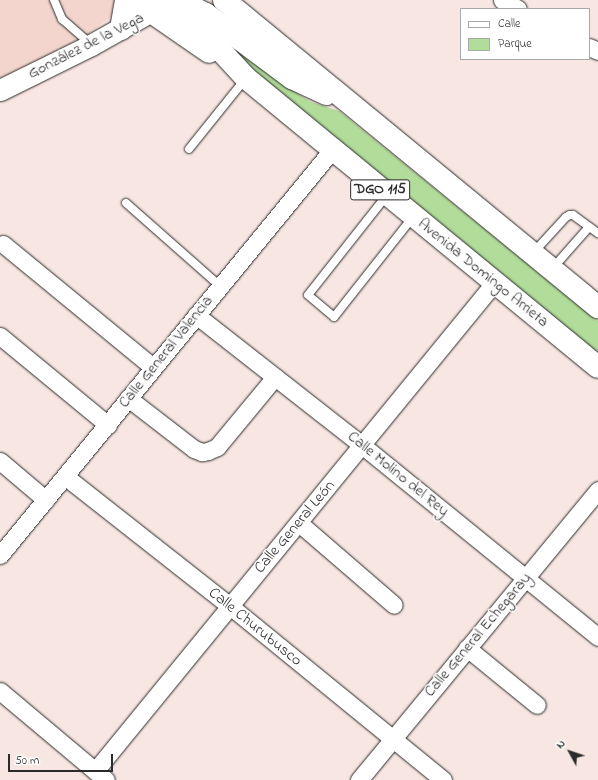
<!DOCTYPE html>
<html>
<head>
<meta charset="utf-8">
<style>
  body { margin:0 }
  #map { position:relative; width:598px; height:780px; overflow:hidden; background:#f8e6e2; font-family:"Indie Flower",sans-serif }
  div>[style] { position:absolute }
  .built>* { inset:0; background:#f3d5ce }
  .green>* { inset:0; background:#b1dc9a }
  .roads { filter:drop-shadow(0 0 1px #2b2b2b) drop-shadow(0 0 1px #2b2b2b) }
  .service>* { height:8px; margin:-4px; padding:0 4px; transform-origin:4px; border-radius:4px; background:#fff }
  .minor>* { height:17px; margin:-8.5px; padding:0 8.5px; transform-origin:8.5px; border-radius:8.5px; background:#fff }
  .tertiary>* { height:21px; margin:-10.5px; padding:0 10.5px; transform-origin:10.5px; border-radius:10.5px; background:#fff }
  .primary>* { height:22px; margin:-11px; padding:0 11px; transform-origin:11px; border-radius:11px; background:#fff }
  span { translate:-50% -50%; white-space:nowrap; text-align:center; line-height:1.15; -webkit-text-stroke:3px #fff; paint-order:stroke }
  .shield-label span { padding:1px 3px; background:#fff; border:1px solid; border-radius:3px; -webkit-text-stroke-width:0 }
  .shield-label { font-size:15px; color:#2b2b2b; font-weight:700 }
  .street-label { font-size:16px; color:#2b2b2b }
  .legend { position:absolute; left:460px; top:8px; width:130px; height:52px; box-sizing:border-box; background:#fff; border:1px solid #aaa; margin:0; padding:5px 7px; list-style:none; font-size:12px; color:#2b2b2b }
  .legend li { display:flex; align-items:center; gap:8px; height:20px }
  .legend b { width:20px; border:1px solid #aaa }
  .north { position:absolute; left:550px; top:732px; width:40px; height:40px; -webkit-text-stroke:3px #fff; paint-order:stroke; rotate:310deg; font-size:11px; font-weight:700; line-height:16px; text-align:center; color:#2b2b2b }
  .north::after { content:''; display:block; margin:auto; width:14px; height:18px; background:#2b2b2b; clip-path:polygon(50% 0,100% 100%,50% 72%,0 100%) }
  .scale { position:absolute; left:8px; top:754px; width:105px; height:18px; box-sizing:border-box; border:2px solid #2b2b2b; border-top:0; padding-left:5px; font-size:12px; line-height:14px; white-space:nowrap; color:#2b2b2b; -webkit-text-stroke:3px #fff; paint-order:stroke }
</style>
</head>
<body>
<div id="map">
  <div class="built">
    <i style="clip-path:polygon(0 0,115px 0,119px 4px,109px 18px,86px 36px,0 79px)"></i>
  </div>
  <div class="green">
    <i style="clip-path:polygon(215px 28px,292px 90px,311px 102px,339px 111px,598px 321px,598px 356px,254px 74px)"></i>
  </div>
  <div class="roads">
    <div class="service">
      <i style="left:54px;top:0;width:21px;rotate:67deg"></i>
      <i style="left:62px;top:19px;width:38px;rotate:41deg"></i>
      <i style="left:189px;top:149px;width:91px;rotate:-51.2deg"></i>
      <i style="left:387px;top:195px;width:127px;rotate:128.3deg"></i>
      <i style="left:308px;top:295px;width:34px;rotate:40deg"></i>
      <i style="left:334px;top:317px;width:127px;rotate:-51.7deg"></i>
      <i style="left:126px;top:203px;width:125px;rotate:41.4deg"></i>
      <i style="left:533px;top:253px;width:49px;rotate:-47.5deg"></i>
      <i style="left:566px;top:217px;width:4px;rotate:-27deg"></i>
      <i style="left:570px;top:215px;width:3px"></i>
      <i style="left:573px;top:215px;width:31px;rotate:36deg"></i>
      <i style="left:552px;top:269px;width:56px;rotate:-48.6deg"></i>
    </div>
    <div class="minor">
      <i style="left:502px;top:0;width:18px;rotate:29deg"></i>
      <i style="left:589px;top:47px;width:10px;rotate:24deg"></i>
      <i style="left:3px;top:244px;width:194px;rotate:39.4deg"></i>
      <i style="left:196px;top:315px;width:212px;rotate:38.1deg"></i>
      <i style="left:363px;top:446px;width:303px;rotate:39.1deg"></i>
      <i style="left:0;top:336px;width:140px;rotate:39.5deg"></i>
      <i style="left:128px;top:398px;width:83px;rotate:37.7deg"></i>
      <i style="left:194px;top:449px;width:9px;rotate:21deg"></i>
      <i style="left:202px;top:452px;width:6px;rotate:-9deg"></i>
      <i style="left:208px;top:451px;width:10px;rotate:-24deg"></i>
      <i style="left:217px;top:447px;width:91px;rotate:-50.4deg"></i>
      <i style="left:0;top:461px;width:60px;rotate:40.3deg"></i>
      <i style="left:66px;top:477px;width:209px;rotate:38.2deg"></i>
      <i style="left:230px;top:606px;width:275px;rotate:39.2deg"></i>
      <i style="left:299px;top:523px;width:125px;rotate:40.8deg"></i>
      <i style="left:0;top:555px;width:524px;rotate:-50.66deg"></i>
      <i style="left:467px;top:648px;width:90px;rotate:39.2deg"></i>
      <i style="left:0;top:691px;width:138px;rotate:40deg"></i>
      <i style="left:95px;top:771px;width:630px;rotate:-50.73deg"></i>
      <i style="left:359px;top:780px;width:376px;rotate:-50.5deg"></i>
    </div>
    <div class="tertiary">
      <i style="left:0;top:90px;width:102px;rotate:-26.3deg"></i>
      <i style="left:91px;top:45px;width:92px;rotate:-29.4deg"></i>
    </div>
    <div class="primary">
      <i style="left:134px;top:0;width:91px;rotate:34.7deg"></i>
      <i style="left:174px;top:0;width:106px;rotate:47.3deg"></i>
      <i style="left:246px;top:78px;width:455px;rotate:39.4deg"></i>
      <i style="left:224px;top:0;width:484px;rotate:39.4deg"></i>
      <i style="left:186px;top:4px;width:22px;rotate:27deg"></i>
      <i style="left:206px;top:14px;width:107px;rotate:36.7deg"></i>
      <i style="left:292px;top:78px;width:38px;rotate:25deg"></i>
      <i style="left:121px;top:29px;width:29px;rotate:-80deg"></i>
    </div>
  </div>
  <div class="shield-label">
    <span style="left:380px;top:190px">DGO 115</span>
  </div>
  <div class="street-label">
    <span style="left:86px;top:46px;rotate:-27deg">González de la Vega</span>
    <span style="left:483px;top:273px;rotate:39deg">Avenida Domingo Arrieta</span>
    <span style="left:166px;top:352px;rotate:-51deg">Calle General Valencia</span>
    <span style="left:398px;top:474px;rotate:39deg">Calle Molino del Rey</span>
    <span style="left:295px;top:527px;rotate:-50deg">Calle General León</span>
    <span style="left:255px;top:627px;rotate:39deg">Calle Churubusco</span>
    <span style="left:478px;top:635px;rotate:-50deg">Calle General Echegaray</span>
  </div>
  <ul class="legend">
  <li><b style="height:5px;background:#fff"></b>Calle</li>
  <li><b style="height:11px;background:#b1dc9a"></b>Parque</li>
  </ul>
  <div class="north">N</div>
  <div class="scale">50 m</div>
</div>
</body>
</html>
